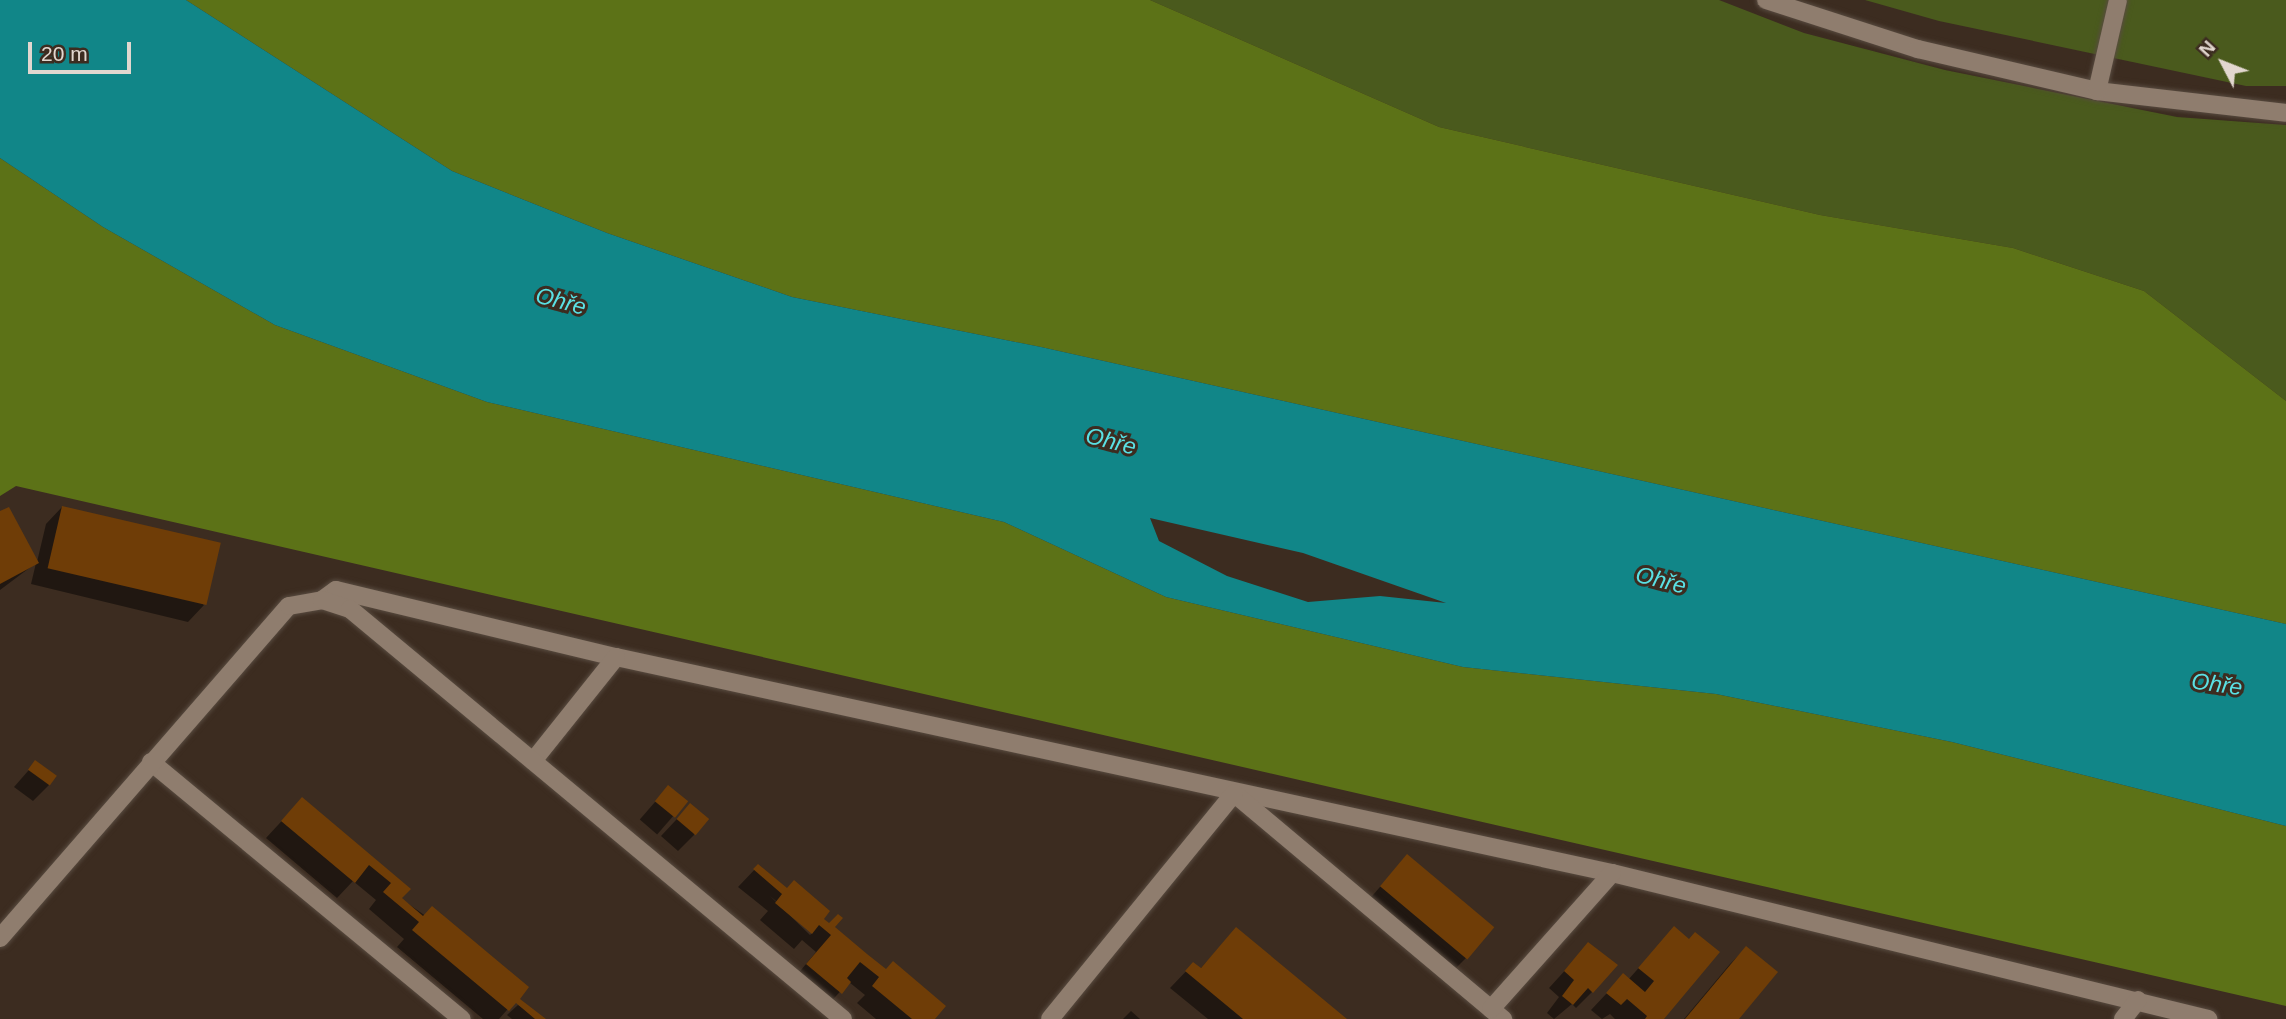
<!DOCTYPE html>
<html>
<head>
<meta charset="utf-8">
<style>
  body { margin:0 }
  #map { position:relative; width:2286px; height:1019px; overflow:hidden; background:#3c2c20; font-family:Helvetica,sans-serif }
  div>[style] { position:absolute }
  .green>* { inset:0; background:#4a5a1d }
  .forest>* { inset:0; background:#5c7217 }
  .water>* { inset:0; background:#118688 }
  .shadow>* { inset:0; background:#0007; transform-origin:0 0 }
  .building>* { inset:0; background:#6f3d07; transform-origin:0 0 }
  .roads { filter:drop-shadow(0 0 2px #584b40) drop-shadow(0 0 2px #584b40) }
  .minor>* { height:18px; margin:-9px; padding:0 9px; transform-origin:9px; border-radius:9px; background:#8f7d6e }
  span { translate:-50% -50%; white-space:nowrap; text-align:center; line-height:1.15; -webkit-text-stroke:6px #3c2c20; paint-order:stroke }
  .water-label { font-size:23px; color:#5ae1e4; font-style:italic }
  .north { position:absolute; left:2188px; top:28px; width:70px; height:70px; -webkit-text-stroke:5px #3c2c20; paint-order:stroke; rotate:312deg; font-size:19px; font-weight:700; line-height:28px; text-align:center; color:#e2d7cf }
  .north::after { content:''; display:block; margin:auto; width:24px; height:32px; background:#e2d7cf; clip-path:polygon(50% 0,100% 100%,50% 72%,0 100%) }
  .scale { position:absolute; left:28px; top:42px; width:103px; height:32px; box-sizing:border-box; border:4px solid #e2d7cf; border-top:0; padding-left:9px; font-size:21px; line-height:24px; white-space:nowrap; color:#e2d7cf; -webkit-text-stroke:5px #3c2c20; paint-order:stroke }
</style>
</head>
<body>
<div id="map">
  <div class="green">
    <i style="clip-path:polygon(1150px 0,1719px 0,1804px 33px,1945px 70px,2177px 117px,2286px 125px,2286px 401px,2144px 291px,2013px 248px,1820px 215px,1439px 127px)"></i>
    <i style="clip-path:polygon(1865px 0,2286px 0,2286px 86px,2246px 86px,1939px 21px)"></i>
  </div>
  <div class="forest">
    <i style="clip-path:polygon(186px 0,1150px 0,1439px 127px,1820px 215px,2013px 248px,2144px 291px,2286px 401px,2286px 624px,1041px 347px,792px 297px,607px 233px,452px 171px)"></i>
    <i style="clip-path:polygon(0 158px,103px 227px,275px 325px,487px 402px,1004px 522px,1166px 597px,1463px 667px,1716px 694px,1952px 742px,2286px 826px,2286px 1006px,16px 486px,0 496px)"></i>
  </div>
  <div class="water">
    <i style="clip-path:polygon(evenodd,0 0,186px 0,452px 171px,607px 233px,792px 297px,1041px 347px,2286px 624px,2286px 826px,1952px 742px,1716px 694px,1463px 667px,1166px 597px,1004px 522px,487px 402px,275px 325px,103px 227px,0 158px,0 0,1150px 518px,1303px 553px,1446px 603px,1380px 596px,1308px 602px,1227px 576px,1159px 541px,1150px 518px)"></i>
  </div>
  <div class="shadow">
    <i style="clip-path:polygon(62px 507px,204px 605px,188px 622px,31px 584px,36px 563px,0 590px,0 513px,37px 562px,46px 524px)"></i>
    <i style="clip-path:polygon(35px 763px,49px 785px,33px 801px,14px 787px)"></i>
    <i style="left:668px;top:787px;width:23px;height:43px;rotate:41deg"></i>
    <i style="clip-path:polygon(302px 799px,408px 889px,400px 898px,527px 987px,499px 1019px,483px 1019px,397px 947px,404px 939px,369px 909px,376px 900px,353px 881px,337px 898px,266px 838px)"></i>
    <i style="clip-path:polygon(690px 805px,694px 835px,678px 851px,661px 836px)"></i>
    <i style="clip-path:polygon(1407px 856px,1467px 957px,1451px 973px,1366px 903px)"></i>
    <i style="clip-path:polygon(evenodd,758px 866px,833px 927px,933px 1019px,876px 1019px,857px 1003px,865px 995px,849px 982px,824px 1009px,791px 982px,816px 952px,802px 940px,794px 949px,760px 920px,768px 911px,738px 887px,758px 866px,770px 896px,813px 932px,810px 935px,770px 896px)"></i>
    <i style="clip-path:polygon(1674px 928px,1689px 941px,1661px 1019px,1615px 1019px,1610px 1014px,1602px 1019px,1591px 1010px,1623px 976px,1628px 980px)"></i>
    <i style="clip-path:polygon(1236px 929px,1345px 1019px,1208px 1019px,1170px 988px,1193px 964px,1200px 969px)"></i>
    <i style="clip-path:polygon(1589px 944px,1592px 992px,1576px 1008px,1572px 1004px,1554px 1019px,1547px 1013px,1559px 997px,1549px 988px)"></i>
    <i style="clip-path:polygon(1746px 948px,1737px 1019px,1684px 1019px,1730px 964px)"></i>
    <i style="clip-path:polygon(518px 1005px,543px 1019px,512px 1019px,507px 1015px)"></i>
    <i style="clip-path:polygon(1131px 1011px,1140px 1019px,1123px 1019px)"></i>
  </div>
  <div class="building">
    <i style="left:62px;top:506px;width:163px;height:64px;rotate:13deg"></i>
    <i style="clip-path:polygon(9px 507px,39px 563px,0 584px,0 511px)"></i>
    <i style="left:35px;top:760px;width:27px;height:12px;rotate:36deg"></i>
    <i style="left:668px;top:785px;width:26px;height:21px;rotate:39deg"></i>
    <i style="clip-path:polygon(302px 797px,411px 889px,402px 898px,423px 916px,432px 906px,529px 987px,520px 999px,546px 1019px,535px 1019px,516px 1003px,509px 1011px,412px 930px,419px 922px,383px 892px,391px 883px,369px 865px,355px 883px,281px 821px)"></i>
    <i style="left:690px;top:803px;width:25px;height:21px;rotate:40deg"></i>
    <i style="left:1407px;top:854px;width:114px;height:42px;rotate:40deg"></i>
    <i style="clip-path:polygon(758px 864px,787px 888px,794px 880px,830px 911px,824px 919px,829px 923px,838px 914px,843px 918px,835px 927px,867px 954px,886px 969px,893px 961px,946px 1006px,935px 1019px,912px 1019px,872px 986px,879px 977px,860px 962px,847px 978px,851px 982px,842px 994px,806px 964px,831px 935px,819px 925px,812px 934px,775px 903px,782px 894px,753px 869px)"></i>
    <i style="clip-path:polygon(1674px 926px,1689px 939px,1695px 932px,1720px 952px,1664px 1019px,1645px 1019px,1647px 1016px,1627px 999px,1621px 1005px,1606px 993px,1623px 973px,1645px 992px,1654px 981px,1638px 968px)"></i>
    <i style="clip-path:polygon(1236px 927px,1347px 1019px,1243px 1019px,1185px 971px,1193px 962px,1201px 968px)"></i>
    <i style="clip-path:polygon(1588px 942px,1618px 965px,1593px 993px,1588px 988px,1573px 1005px,1562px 996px,1574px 980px,1564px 971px)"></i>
    <i style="clip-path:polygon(1746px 946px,1778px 972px,1739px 1019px,1685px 1019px)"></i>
  </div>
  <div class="roads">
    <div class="minor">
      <i style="left:1766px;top:0;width:160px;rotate:17.9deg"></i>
      <i style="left:1918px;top:49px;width:184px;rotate:13.2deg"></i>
      <i style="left:2097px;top:91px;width:190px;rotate:6.6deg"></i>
      <i style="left:2097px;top:91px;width:93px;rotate:-77deg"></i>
      <i style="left:322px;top:600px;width:17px;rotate:-36deg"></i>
      <i style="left:336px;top:590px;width:288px;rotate:13.5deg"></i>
      <i style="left:616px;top:657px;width:1019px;rotate:12.24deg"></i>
      <i style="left:1612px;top:873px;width:614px;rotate:13.76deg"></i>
      <i style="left:533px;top:761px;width:133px;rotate:-51.4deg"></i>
      <i style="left:151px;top:762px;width:403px;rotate:39.6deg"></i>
      <i style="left:1236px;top:795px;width:349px;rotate:40deg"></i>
      <i style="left:0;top:938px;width:440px;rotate:-49deg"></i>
      <i style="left:289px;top:606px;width:34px;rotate:-10deg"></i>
      <i style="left:322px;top:600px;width:29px;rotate:18deg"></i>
      <i style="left:350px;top:609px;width:641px;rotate:39.75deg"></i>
      <i style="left:1491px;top:1009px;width:182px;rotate:-48.3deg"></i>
      <i style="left:1050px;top:1019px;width:291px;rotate:-50.8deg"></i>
      <i style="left:2123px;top:1019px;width:24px;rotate:-52deg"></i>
    </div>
  </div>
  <div class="water-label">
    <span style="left:561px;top:301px;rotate:15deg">Ohře</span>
    <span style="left:1111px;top:441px;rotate:14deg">Ohře</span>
    <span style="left:1661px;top:580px;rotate:14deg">Ohře</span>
    <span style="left:2217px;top:684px;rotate:8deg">Ohře</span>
  </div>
  <div class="north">N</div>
  <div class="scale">20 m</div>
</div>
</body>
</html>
